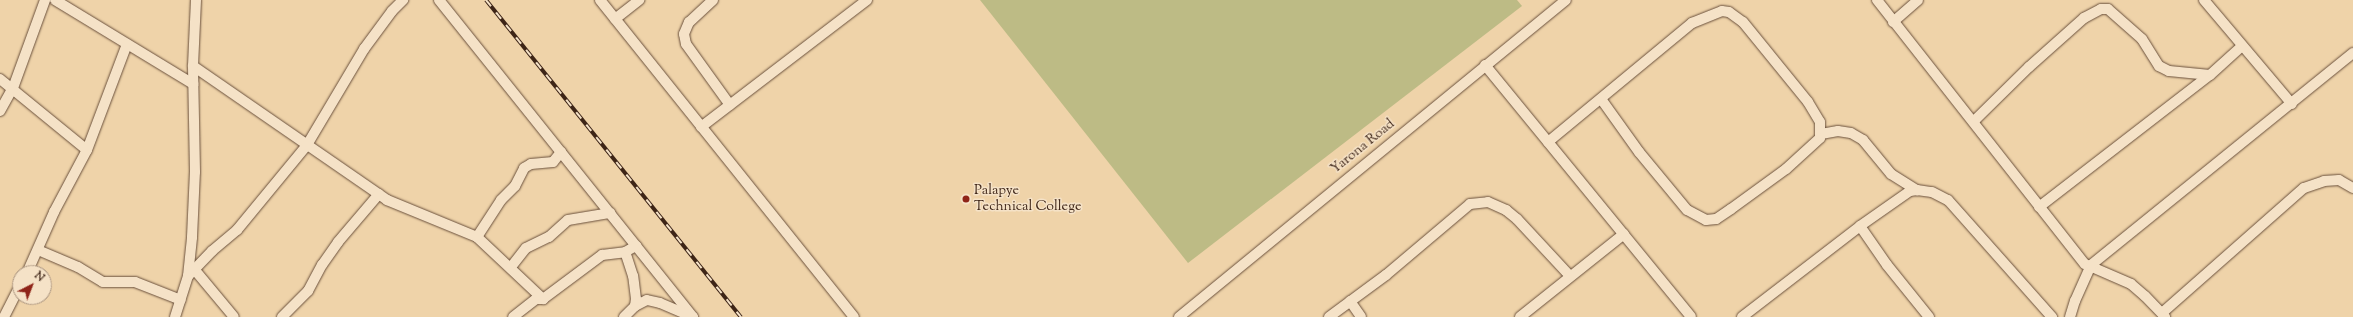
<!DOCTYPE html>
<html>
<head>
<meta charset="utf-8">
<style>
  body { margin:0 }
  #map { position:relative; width:2353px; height:317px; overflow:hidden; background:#efd3a9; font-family:"Sorts Mill Goudy",serif }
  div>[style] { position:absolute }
  .green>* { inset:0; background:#bdbb85 }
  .roads { filter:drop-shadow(0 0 1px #6a503c) drop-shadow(0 0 1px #6a503c) }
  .street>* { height:10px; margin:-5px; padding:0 5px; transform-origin:5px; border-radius:5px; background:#f5e2c7 }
  .rail>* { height:4px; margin-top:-2px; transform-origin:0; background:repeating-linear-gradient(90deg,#f5e2c7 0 8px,#3e2517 0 16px); box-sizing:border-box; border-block:1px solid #3e2517 }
  .dots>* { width:11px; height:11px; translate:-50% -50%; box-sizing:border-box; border:2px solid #f5e2c7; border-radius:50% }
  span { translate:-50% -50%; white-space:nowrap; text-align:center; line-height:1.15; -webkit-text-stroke:3px #f5e2c7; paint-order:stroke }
  .street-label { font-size:14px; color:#3e2517 }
  .poi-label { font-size:14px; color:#3e2517 }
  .left { translate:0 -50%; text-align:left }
  .north { position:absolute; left:12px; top:265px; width:40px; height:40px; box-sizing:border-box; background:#f5e2c7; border:1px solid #ac9681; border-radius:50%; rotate:42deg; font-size:11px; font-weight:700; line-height:16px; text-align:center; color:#3e2517 }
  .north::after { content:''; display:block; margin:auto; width:14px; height:18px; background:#8f2418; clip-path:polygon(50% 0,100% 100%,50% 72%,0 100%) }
</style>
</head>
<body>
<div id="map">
  <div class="green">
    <i style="clip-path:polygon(980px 0,1517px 0,1522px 6px,1188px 263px)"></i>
  </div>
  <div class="roads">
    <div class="street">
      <i style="left:55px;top:0;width:162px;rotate:31.3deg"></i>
      <i style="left:439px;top:0;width:406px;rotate:51.3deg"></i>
      <i style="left:600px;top:0;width:406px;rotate:51.3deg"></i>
      <i style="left:713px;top:0;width:33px;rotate:137deg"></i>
      <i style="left:689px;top:22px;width:13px;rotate:113deg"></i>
      <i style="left:684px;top:34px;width:10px;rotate:79deg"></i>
      <i style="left:686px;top:44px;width:75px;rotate:54.2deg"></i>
      <i style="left:1877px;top:0;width:336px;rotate:51.8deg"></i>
      <i style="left:2085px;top:264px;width:50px;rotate:23.5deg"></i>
      <i style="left:2131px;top:284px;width:18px;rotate:41deg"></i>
      <i style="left:2145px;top:296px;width:29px;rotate:46deg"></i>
      <i style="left:2204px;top:0;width:136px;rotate:49.8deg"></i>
      <i style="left:615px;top:19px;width:31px;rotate:-38deg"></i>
      <i style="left:1893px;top:22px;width:33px;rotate:-41deg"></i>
      <i style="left:1485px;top:65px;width:325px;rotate:50.7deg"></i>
      <i style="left:193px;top:66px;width:236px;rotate:34.6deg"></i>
      <i style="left:387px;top:200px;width:97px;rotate:22.3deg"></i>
      <i style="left:477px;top:237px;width:91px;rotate:43.2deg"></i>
      <i style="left:543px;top:299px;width:7px;rotate:180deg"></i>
      <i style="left:536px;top:299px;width:29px;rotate:142deg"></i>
      <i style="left:0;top:79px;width:112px;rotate:39.2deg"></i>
      <i style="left:0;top:111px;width:26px;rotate:-61deg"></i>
      <i style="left:13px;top:88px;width:94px;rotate:-70deg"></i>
      <i style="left:1974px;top:121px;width:77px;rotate:-44.5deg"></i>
      <i style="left:2029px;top:67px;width:74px;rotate:-41.7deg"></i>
      <i style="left:2084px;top:18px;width:19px;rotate:-28deg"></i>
      <i style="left:2101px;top:9px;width:7px"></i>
      <i style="left:2108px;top:9px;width:45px;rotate:41.4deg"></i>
      <i style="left:2142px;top:39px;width:32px;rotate:58deg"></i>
      <i style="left:2159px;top:66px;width:11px;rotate:27deg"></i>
      <i style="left:2169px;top:71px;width:41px;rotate:5.6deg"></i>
      <i style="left:701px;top:127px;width:209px;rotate:-37.4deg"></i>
      <i style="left:1821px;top:134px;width:17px;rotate:-10deg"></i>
      <i style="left:1838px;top:131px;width:13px;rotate:9deg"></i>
      <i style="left:1851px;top:133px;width:14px;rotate:30deg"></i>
      <i style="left:1863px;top:140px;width:44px;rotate:50.5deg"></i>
      <i style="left:1891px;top:174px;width:31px;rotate:32deg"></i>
      <i style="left:1548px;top:142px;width:187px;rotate:-39.6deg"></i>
      <i style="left:1692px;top:23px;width:32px;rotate:-22deg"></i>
      <i style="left:1722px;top:11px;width:7px;rotate:8deg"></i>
      <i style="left:1729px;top:12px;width:17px;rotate:36deg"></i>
      <i style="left:1743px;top:22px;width:103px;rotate:50.9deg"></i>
      <i style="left:1808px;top:102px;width:23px;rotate:59deg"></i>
      <i style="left:1820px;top:122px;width:16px;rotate:90deg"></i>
      <i style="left:1820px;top:138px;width:46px;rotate:137.6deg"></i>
      <i style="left:1786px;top:169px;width:68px;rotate:144deg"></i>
      <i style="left:1731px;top:209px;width:18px;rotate:146deg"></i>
      <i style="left:1716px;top:219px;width:10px;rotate:174deg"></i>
      <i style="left:1706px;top:220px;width:21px;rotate:-152deg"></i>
      <i style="left:1687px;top:210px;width:75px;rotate:-129.6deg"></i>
      <i style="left:1639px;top:152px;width:65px;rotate:-125.6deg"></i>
      <i style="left:2039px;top:207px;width:216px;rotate:-37.7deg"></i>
      <i style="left:2210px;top:75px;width:43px;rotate:-42.2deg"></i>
      <i style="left:1860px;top:226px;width:47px;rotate:55.3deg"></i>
      <i style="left:1887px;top:265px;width:67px;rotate:51.1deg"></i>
      <i style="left:477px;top:237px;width:44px;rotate:-57deg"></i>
      <i style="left:501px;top:200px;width:20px;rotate:-45deg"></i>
      <i style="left:515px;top:186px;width:20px;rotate:-63deg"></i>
      <i style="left:524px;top:168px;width:8px;rotate:-30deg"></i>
      <i style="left:531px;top:164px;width:22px;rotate:-5deg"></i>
      <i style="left:553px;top:162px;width:13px;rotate:-51deg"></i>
      <i style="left:38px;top:250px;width:43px;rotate:23deg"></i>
      <i style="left:78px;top:267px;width:29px;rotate:31deg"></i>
      <i style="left:103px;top:282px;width:32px"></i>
      <i style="left:135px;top:282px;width:49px;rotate:21.4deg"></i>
      <i style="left:511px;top:267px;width:24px;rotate:-52deg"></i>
      <i style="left:526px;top:248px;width:25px;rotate:-26deg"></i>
      <i style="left:549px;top:237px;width:25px;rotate:-42deg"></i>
      <i style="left:568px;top:220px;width:43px;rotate:-9.5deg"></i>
      <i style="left:194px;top:269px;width:62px;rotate:50.2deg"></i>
      <i style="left:27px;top:273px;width:67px;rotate:-66.1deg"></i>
      <i style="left:54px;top:212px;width:70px;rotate:-62deg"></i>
      <i style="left:87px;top:150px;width:113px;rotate:-69.3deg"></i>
      <i style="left:188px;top:276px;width:35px;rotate:-46deg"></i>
      <i style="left:212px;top:251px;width:33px;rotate:-40deg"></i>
      <i style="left:237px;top:230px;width:110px;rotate:-50.5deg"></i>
      <i style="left:307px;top:145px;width:112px;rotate:-59.3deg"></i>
      <i style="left:364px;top:49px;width:47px;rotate:-53.6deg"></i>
      <i style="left:392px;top:11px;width:16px;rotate:-45deg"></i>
      <i style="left:543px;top:299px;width:74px;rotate:-36.7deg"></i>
      <i style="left:602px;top:255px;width:23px;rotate:-7deg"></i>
      <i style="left:625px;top:252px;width:13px;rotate:-29deg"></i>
      <i style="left:1350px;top:301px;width:19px;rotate:55deg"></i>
      <i style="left:635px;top:306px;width:13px;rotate:-27deg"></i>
      <i style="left:647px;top:300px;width:13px;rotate:13deg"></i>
      <i style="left:660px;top:303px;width:36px;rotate:23deg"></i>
      <i style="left:2162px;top:313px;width:189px;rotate:-41.4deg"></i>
      <i style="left:2304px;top:188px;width:21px;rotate:-19deg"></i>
      <i style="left:2324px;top:181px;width:15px;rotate:-4deg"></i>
      <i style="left:2339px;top:180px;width:16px;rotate:30deg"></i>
      <i style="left:4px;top:317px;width:35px;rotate:-63deg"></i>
      <i style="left:175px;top:317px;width:43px;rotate:-72.4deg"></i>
      <i style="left:188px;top:276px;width:39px;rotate:-84deg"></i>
      <i style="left:192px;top:237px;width:65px;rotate:-87.4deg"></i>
      <i style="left:195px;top:172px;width:106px;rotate:-91.1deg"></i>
      <i style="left:193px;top:66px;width:66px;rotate:-87.4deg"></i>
      <i style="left:282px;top:317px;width:37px;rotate:-45deg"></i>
      <i style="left:308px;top:291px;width:30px;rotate:-62deg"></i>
      <i style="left:322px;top:265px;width:28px;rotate:-55deg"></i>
      <i style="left:338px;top:242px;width:63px;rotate:-49.5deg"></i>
      <i style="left:624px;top:317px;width:16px;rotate:-45deg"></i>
      <i style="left:635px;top:306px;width:7px;rotate:-82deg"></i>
      <i style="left:636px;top:299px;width:23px;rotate:-97deg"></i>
      <i style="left:633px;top:276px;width:25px;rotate:-108deg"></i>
      <i style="left:1179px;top:317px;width:500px;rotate:-39.32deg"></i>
      <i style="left:1329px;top:317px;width:71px;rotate:-36.4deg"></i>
      <i style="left:1386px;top:275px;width:110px;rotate:-40.2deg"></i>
      <i style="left:1470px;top:204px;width:18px;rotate:-6deg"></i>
      <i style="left:1488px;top:202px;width:20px;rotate:24deg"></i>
      <i style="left:1506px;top:210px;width:14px;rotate:39deg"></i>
      <i style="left:1517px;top:219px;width:78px;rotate:47.1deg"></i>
      <i style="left:1520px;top:317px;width:133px;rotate:-38.6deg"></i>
      <i style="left:1742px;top:317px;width:149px;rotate:-37.6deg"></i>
      <i style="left:1860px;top:226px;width:61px;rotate:-35deg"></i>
      <i style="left:1910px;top:191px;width:7px;rotate:-8deg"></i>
      <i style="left:1917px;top:190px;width:15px;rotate:8deg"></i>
      <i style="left:1932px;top:192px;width:18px;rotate:27deg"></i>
      <i style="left:1948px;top:200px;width:157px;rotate:48.4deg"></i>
      <i style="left:2070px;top:317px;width:17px;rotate:-73deg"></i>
      <i style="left:2075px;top:301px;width:39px;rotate:-66deg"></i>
      <i style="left:2091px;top:265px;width:337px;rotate:-39deg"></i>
    </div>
  </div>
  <div class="rail">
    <i style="left:486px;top:0;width:407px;rotate:51.2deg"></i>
  </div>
  <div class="dots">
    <i style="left:966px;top:199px;background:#8f2418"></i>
  </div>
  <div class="street-label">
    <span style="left:1363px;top:147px;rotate:-39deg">Yarona Road</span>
  </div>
  <div class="poi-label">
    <span class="left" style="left:974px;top:199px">Palapye<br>Technical College</span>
  </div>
  <div class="north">N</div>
</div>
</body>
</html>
